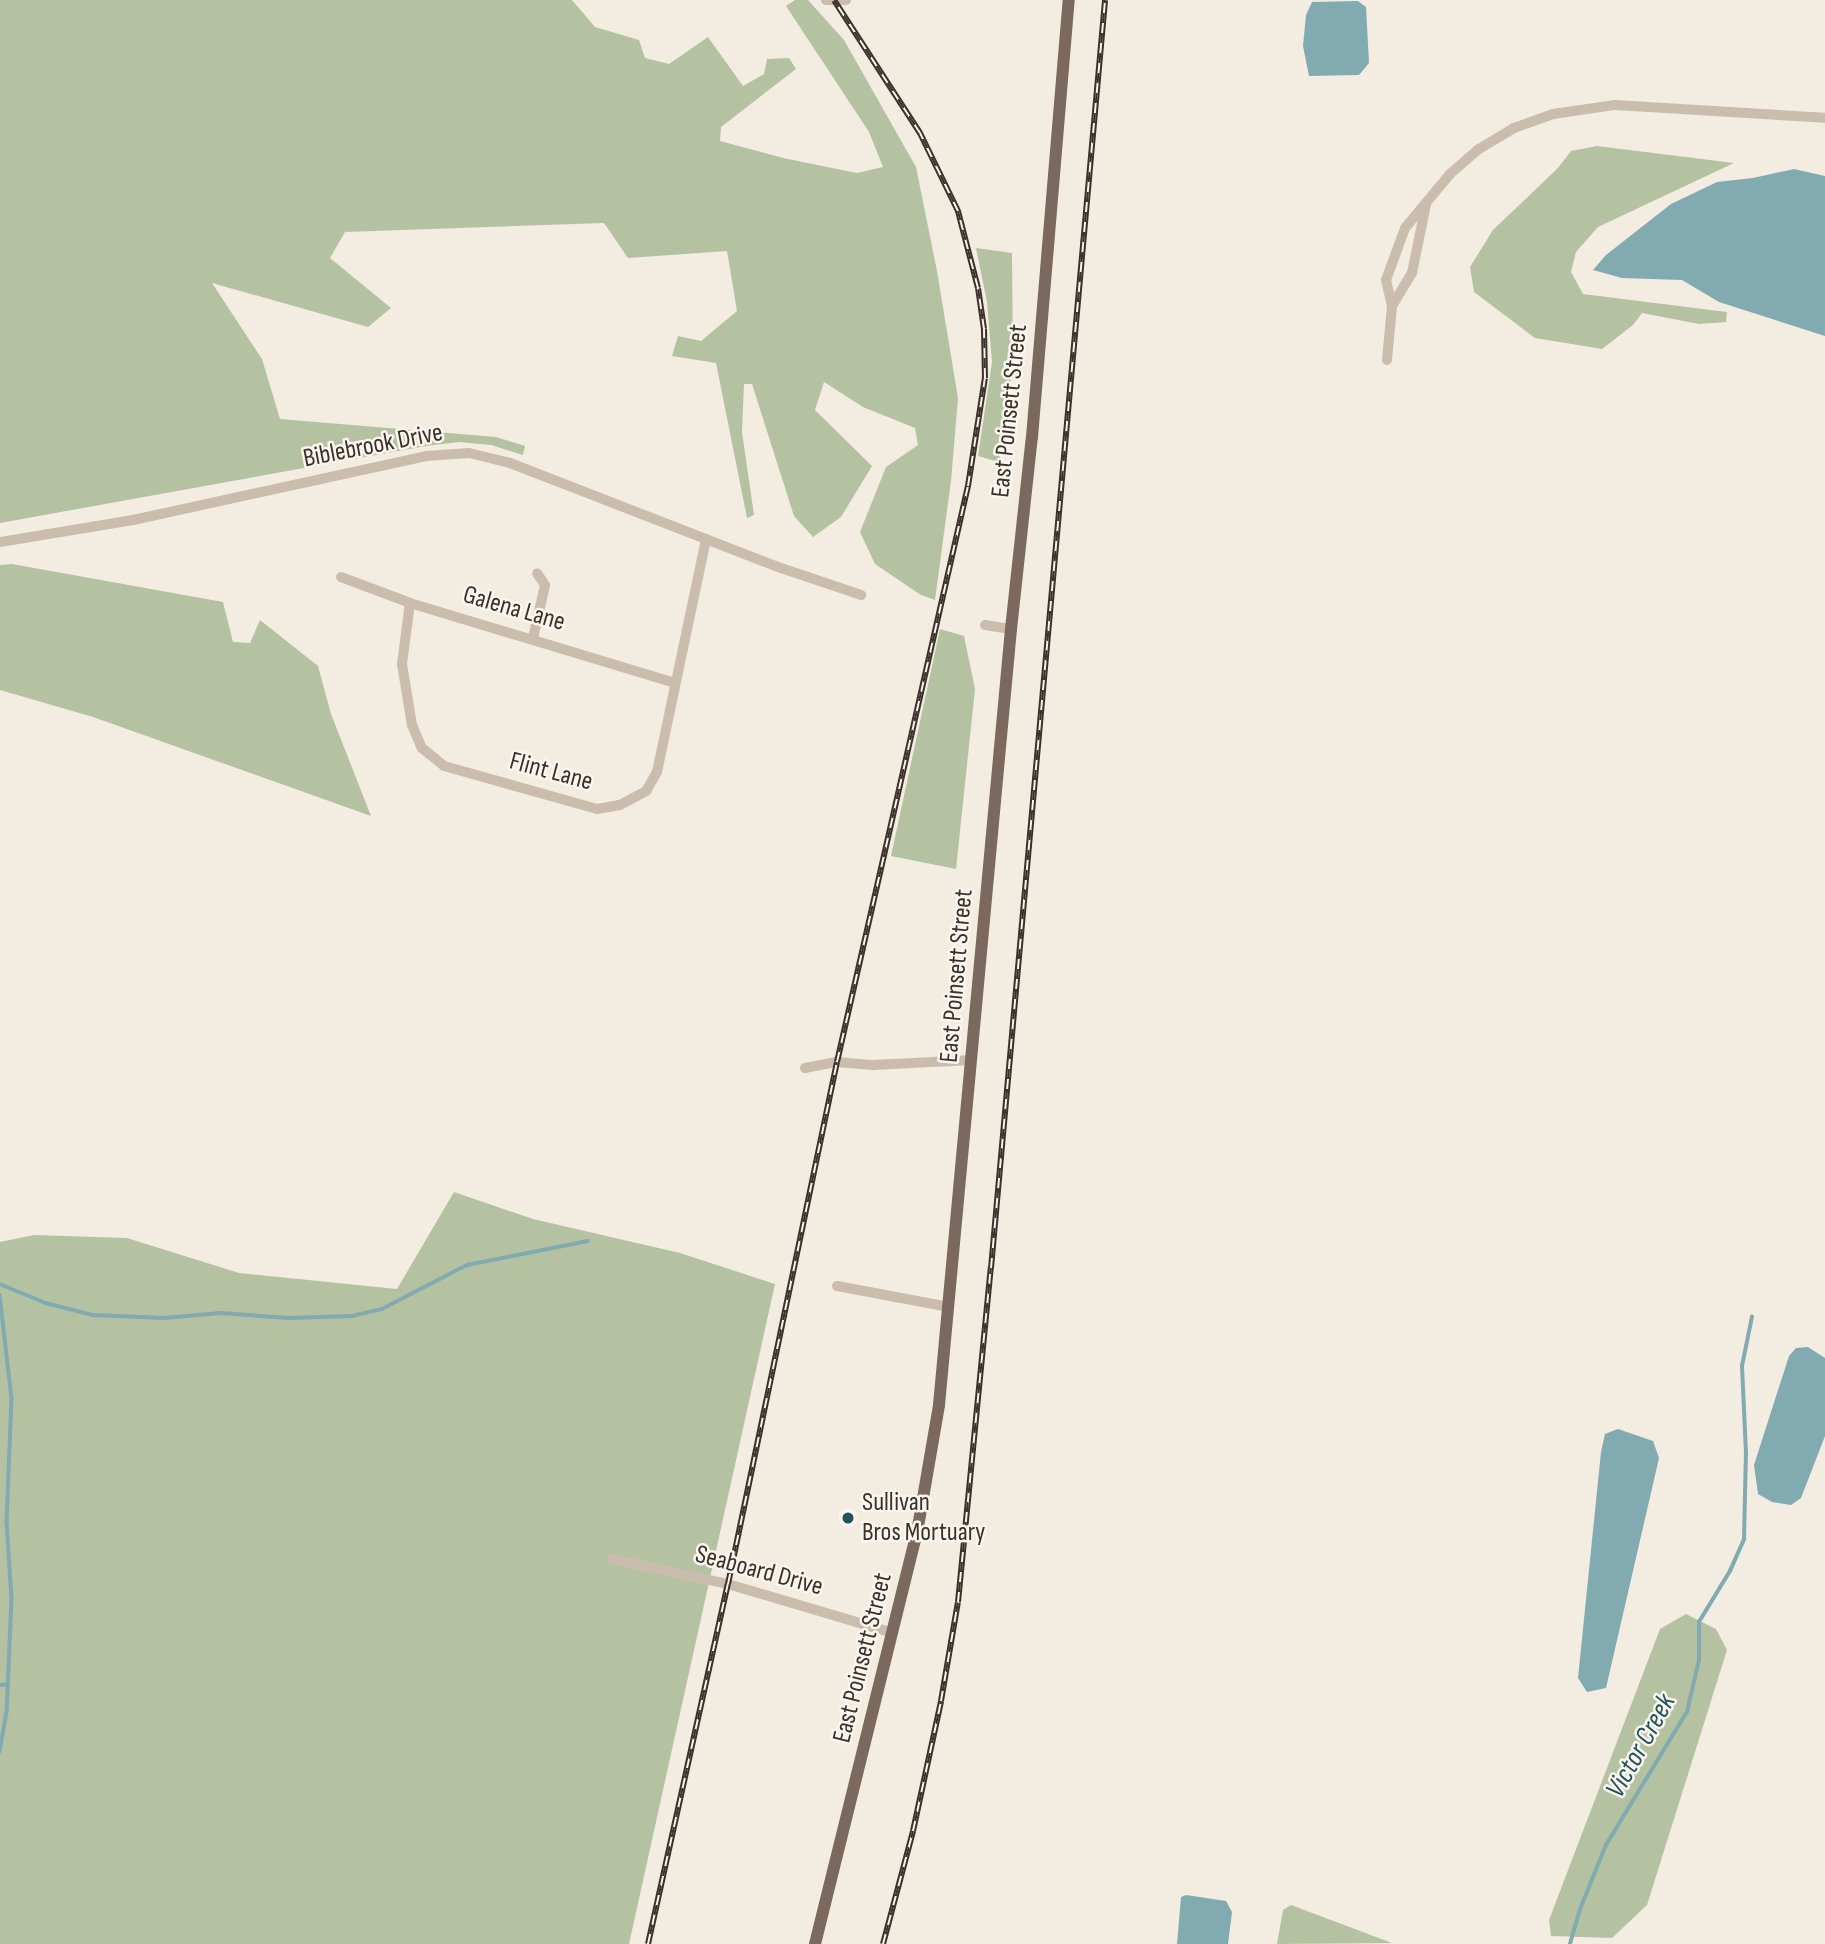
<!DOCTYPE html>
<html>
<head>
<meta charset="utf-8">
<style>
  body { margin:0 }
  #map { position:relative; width:1825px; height:1944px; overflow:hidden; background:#f3ece1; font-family:"Sofia Sans Condensed",sans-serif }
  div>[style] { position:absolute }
  .green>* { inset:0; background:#b5c2a1 }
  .water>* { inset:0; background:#81abb0 }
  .stream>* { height:3.5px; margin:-1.75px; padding:0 1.75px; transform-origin:1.75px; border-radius:1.75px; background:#81abb0 }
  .minor>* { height:10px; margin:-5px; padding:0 5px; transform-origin:5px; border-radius:5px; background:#cbbdad }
  .major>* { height:12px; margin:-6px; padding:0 6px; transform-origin:6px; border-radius:6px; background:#7b695d }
  .rail>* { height:6px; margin-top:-3px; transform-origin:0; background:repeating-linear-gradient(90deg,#faf5ee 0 10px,#3a312b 0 20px); box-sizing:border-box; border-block:2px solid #3a312b }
  .dots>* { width:19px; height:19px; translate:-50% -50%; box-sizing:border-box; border:4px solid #faf5ee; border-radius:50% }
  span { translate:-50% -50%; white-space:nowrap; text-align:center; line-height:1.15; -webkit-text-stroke:5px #faf5ee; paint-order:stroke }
  .street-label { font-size:26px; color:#3a312b }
  .poi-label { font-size:26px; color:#3a312b }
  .left { translate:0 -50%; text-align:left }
  .water-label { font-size:28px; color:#21545b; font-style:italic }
</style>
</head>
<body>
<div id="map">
  <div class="green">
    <i style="clip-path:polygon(0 0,572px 0,595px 27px,639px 40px,645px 58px,669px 64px,708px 37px,743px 86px,764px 74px,767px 59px,789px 58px,796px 69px,721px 127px,720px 141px,783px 158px,857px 173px,883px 167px,869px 132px,786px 6px,795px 0,808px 0,844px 40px,916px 167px,937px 271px,958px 398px,951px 481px,935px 600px,921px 595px,875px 564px,860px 532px,886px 467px,918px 445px,915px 428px,863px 407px,824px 382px,815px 410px,872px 466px,841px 517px,813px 537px,794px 516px,752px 384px,744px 384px,742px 432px,754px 515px,747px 518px,716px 363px,672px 356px,678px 336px,701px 341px,737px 311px,727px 251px,628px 258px,604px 223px,345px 232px,330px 258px,391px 308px,368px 327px,212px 283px,262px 359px,280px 419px,496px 437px,525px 446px,523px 455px,491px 445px,459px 442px,426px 446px,0 523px)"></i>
    <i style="clip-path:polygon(1597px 146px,1734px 163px,1598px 227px,1576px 252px,1571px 272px,1583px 294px,1727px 312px,1726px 322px,1699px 324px,1642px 313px,1633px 325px,1602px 349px,1535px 338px,1474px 292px,1470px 267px,1493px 230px,1558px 168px,1571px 151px)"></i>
    <i style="clip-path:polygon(976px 248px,1012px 253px,1013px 365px,999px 462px,978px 456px,992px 362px,987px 302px)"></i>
    <i style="clip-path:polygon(12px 564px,223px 602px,233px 642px,250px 643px,260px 620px,318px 666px,331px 714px,371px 816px,93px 717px,0 690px,0 565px)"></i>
    <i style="clip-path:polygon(940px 629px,964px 636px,975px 689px,956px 869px,891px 856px)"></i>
    <i style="clip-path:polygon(454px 1192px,533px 1219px,680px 1253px,775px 1284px,629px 1944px,0 1944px,0 1242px,34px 1235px,127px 1238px,239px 1273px,397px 1289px)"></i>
    <i style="clip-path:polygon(1686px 1614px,1716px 1629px,1727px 1650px,1647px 1905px,1612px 1938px,1551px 1936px,1549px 1920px,1660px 1629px)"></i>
    <i style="clip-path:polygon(1291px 1905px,1392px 1943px,1277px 1944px,1283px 1910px)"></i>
  </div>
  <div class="water">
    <i style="clip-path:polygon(1358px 1px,1366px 7px,1369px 63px,1359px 75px,1309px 76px,1303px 46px,1306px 15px,1312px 2px)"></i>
    <i style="clip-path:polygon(1794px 169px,1825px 176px,1825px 336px,1719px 302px,1682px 280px,1622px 278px,1593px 270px,1606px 255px,1671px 204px,1717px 182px,1753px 178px)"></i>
    <i style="clip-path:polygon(1808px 1347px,1825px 1358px,1825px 1436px,1801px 1498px,1791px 1505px,1772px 1502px,1758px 1494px,1754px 1465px,1789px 1356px,1796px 1348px)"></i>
    <i style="clip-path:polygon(1618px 1429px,1653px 1441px,1659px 1458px,1606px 1688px,1587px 1692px,1578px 1678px,1601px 1452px,1605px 1434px)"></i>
    <i style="clip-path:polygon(1186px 1895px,1226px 1901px,1232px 1912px,1228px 1944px,1177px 1944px,1181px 1897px)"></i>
  </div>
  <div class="stream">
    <i style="left:0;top:1284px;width:50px;rotate:22.4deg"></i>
    <i style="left:46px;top:1303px;width:49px;rotate:14.3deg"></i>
    <i style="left:93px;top:1315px;width:71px;rotate:2.4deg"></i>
    <i style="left:164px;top:1318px;width:57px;rotate:-5deg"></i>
    <i style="left:221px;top:1313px;width:68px;rotate:4.2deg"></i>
    <i style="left:289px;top:1318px;width:63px;rotate:-1.8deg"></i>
    <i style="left:352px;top:1316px;width:31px;rotate:-13deg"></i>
    <i style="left:382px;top:1309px;width:96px;rotate:-27.4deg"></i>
    <i style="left:467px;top:1265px;width:123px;rotate:-11.2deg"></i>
    <i style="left:0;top:1295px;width:104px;rotate:83.4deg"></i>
    <i style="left:12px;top:1398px;width:124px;rotate:92.3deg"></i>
    <i style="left:7px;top:1522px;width:77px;rotate:86.3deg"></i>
    <i style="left:12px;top:1599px;width:113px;rotate:92.5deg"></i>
    <i style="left:7px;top:1712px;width:40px;rotate:100deg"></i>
    <i style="left:0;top:1685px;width:8px;rotate:-7deg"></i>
    <i style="left:1570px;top:1944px;width:33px;rotate:-74deg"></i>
    <i style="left:1579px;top:1912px;width:72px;rotate:-68.1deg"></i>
    <i style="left:1606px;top:1845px;width:156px;rotate:-58.7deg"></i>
    <i style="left:1687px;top:1712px;width:53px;rotate:-77deg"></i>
    <i style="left:1699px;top:1660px;width:38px;rotate:-90deg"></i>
    <i style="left:1699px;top:1622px;width:60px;rotate:-58.7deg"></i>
    <i style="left:1730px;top:1571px;width:35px;rotate:-66deg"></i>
    <i style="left:1744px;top:1539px;width:85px;rotate:-88.7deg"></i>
    <i style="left:1746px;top:1454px;width:88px;rotate:-92.6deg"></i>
    <i style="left:1742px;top:1366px;width:50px;rotate:-78.5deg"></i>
  </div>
  <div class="minor">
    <i style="left:826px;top:0;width:20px"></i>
    <i style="left:1392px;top:306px;width:39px;rotate:-59deg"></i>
    <i style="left:1412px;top:273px;width:70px;rotate:-78.5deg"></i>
    <i style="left:1387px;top:360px;width:54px;rotate:-84.7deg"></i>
    <i style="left:1392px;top:306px;width:27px;rotate:-103deg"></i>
    <i style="left:1386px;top:280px;width:55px;rotate:-69.9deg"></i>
    <i style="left:1405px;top:228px;width:70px;rotate:-50.2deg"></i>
    <i style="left:1450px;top:174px;width:38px;rotate:-41deg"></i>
    <i style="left:1479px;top:149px;width:41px;rotate:-31deg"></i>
    <i style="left:1514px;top:128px;width:41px;rotate:-19.7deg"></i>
    <i style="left:1553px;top:114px;width:63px;rotate:-8.3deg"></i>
    <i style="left:1615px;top:105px;width:210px;rotate:3.5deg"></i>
    <i style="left:0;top:542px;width:135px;rotate:-9.4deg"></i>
    <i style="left:133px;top:520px;width:300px;rotate:-12.3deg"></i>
    <i style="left:426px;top:456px;width:43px;rotate:-4deg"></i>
    <i style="left:469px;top:453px;width:42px;rotate:13.7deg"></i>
    <i style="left:510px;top:463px;width:284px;rotate:21.2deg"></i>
    <i style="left:775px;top:566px;width:91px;rotate:18.6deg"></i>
    <i style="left:341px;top:577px;width:74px;rotate:20.6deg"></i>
    <i style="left:410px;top:603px;width:277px;rotate:16.8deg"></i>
    <i style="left:410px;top:603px;width:62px;rotate:97.5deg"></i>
    <i style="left:402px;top:664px;width:62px;rotate:80.7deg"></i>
    <i style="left:412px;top:725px;width:25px;rotate:67deg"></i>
    <i style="left:422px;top:748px;width:28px;rotate:39deg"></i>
    <i style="left:444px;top:766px;width:159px;rotate:15.7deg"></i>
    <i style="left:597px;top:809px;width:23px;rotate:-10deg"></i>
    <i style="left:620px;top:805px;width:30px;rotate:-28deg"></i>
    <i style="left:646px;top:791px;width:22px;rotate:-60deg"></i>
    <i style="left:657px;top:772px;width:238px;rotate:-78.1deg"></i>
    <i style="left:985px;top:625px;width:26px;rotate:9deg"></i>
    <i style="left:533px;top:638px;width:54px;rotate:-77.2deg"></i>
    <i style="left:545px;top:585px;width:14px;rotate:-124deg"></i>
    <i style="left:805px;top:1068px;width:33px;rotate:-11deg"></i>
    <i style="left:837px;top:1062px;width:36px;rotate:5deg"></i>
    <i style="left:873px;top:1065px;width:99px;rotate:-2.9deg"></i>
    <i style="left:837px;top:1286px;width:114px;rotate:10.6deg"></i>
    <i style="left:612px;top:1559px;width:119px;rotate:12.2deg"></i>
    <i style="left:728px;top:1584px;width:172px;rotate:16.5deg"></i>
  </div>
  <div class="major">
    <i style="left:815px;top:1944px;width:430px;rotate:-76.1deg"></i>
    <i style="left:918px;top:1527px;width:124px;rotate:-80.2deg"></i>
    <i style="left:939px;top:1405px;width:779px;rotate:-84.7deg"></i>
    <i style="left:1011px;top:629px;width:193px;rotate:-83.8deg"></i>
    <i style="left:1032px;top:437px;width:439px;rotate:-85.2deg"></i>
  </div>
  <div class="rail">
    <i style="left:648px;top:1944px;width:369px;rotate:-77.5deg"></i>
    <i style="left:728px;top:1584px;width:533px;rotate:-78.21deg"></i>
    <i style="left:837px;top:1062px;width:591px;rotate:-77.19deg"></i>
    <i style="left:968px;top:486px;width:109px;rotate:-81.1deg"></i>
    <i style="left:985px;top:378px;width:49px;rotate:-91.2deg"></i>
    <i style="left:984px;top:329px;width:41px;rotate:-98.3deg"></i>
    <i style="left:978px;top:288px;width:80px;rotate:-104.6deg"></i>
    <i style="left:958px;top:211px;width:87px;rotate:-116deg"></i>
    <i style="left:920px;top:133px;width:158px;rotate:-122.9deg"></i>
    <i style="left:883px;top:1944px;width:117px;rotate:-75.1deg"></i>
    <i style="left:913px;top:1831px;width:133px;rotate:-77.8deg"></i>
    <i style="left:941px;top:1701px;width:100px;rotate:-80.3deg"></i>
    <i style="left:958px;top:1602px;width:336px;rotate:-84.4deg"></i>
    <i style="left:991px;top:1268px;width:1273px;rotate:-84.86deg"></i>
  </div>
  <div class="dots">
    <i style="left:848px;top:1518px;background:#21545b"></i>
  </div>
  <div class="street-label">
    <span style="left:1010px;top:411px;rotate:-84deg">East Poinsett Street</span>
    <span style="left:373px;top:446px;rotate:-11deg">Biblebrook Drive</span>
    <span style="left:514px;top:609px;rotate:16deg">Galena Lane</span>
    <span style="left:551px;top:772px;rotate:15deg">Flint Lane</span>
    <span style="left:957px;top:976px;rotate:-85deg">East Poinsett Street</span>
    <span style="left:759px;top:1571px;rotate:15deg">Seaboard Drive</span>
    <span style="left:863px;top:1658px;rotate:-76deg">East Poinsett Street</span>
  </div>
  <div class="poi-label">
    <span class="left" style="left:862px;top:1518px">Sullivan<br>Bros Mortuary</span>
  </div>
  <div class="water-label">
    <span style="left:1641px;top:1746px;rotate:-61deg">Victor Creek</span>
  </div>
</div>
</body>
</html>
